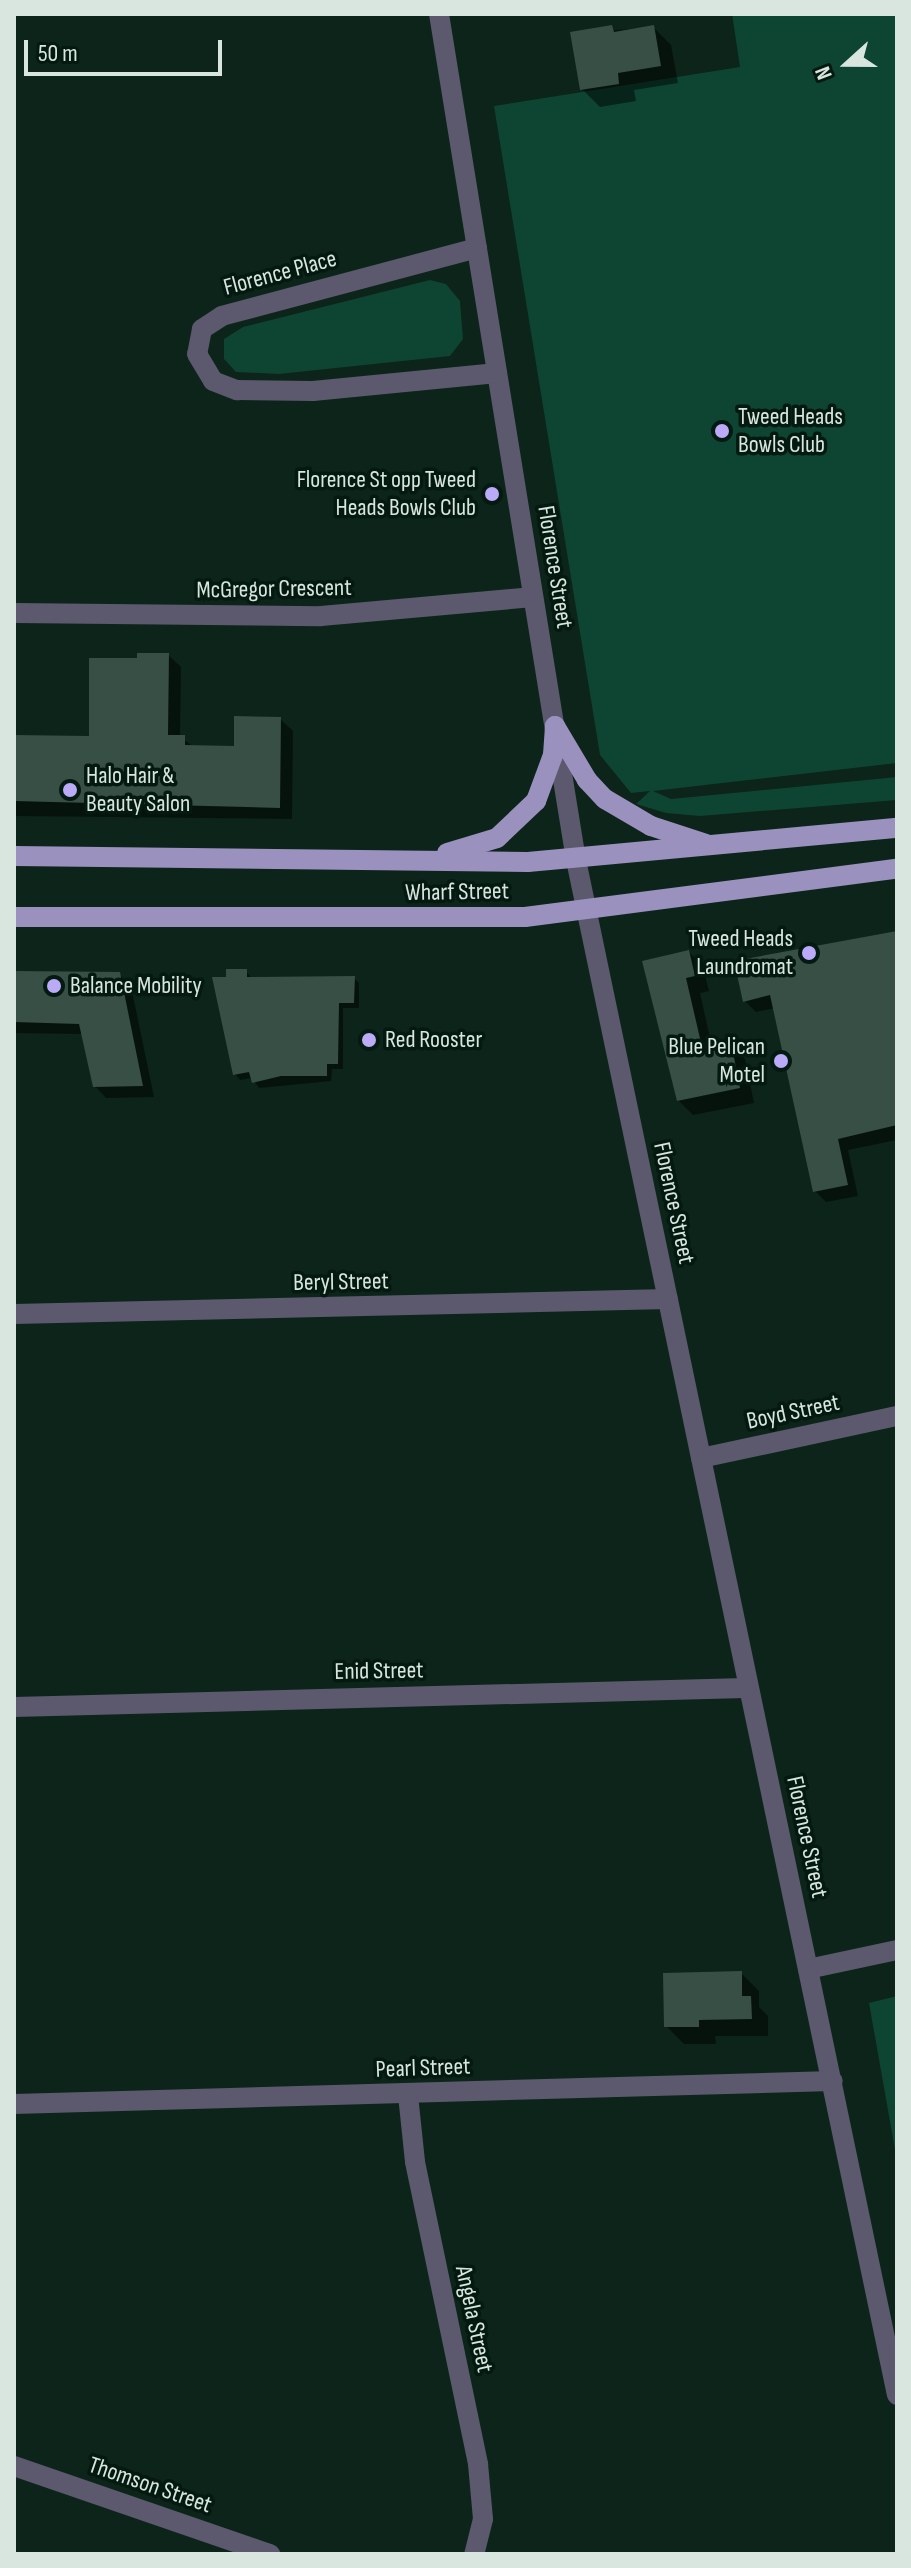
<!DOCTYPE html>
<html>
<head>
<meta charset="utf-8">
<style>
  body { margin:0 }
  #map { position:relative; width:911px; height:2568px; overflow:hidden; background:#0c241a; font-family:"Sofia Sans Condensed",sans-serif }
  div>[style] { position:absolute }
  .green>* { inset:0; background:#0e4432 }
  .shadow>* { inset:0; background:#0007 }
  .building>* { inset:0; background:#374f44 }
  .minor>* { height:20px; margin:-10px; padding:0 10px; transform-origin:10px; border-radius:10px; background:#5c586d }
  .major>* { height:20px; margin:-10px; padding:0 10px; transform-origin:10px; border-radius:10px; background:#9a91be }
  .dots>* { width:22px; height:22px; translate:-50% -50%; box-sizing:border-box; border:4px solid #041a11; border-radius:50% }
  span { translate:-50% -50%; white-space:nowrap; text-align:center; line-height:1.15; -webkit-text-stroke:7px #041a11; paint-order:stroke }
  .street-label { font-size:24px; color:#d8e6df }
  .poi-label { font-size:24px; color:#d8e6df }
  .left { translate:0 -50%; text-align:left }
  .right { translate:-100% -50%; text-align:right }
  .frame { position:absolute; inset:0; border:16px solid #d8e6df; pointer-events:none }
  .north { position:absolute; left:807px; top:24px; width:80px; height:80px; -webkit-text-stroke:6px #041a11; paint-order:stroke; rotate:249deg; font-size:22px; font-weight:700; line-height:32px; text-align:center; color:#d8e6df }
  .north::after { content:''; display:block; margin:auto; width:28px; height:36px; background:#d8e6df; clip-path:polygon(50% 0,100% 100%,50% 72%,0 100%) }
  .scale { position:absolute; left:24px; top:40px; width:198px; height:36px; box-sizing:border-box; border:4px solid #d8e6df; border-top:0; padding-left:10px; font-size:24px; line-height:28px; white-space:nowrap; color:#d8e6df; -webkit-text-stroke:6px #041a11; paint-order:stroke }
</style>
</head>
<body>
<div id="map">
  <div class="green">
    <i style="clip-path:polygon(732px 14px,897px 14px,897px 763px,653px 791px,671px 799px,897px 777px,897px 800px,700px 816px,666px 813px,636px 804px,650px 791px,631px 793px,600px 755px,494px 106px,740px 67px)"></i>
    <i style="clip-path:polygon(430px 280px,446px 284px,460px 301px,463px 339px,450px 356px,279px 374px,236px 372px,224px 359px,224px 339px,243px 327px)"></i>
    <i style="clip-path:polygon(897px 1996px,897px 2161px,869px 2003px)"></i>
  </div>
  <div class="shadow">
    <i style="clip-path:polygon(653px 27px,671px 45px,678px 83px,634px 90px,636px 101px,600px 107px,582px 89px,572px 34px)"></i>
    <i style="clip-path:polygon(168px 655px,181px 667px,180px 737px,194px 747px,236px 748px,280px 719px,293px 731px,292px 819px,14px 816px,14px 737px,91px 738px,139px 660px)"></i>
    <i style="clip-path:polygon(897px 933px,897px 1140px,848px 1150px,858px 1196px,826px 1202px,815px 1191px,775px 1008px,756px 1012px,745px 1001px)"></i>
    <i style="clip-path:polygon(689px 952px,703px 967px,709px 991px,700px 993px,712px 1047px,730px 1044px,745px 1059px,754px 1103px,693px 1115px,678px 1100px,644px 962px)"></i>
    <i style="clip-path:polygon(246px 971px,252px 979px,354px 978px,359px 983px,359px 1008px,343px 1008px,343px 1069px,332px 1069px,331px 1081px,259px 1088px,252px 1078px,240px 1080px,235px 1074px,228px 979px)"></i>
    <i style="clip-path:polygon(14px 973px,119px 974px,131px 986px,154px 1097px,106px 1098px,95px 1086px,83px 1034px,14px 1033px)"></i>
    <i style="clip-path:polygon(741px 1973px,759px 1991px,759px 2007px,768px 2016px,768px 2036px,715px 2036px,716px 2044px,684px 2044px,666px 2026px)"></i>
  </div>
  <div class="building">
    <i style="clip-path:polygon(612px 25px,614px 32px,654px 25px,661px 66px,618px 73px,619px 84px,580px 90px,570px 32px)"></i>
    <i style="clip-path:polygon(137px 653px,169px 653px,168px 735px,185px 735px,185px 745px,234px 746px,234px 716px,281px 717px,280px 808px,14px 801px,14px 735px,89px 736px,89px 658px,137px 658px)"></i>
    <i style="clip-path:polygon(897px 931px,897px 1125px,838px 1139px,848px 1185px,813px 1192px,770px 995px,743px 1002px,734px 961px)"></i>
    <i style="clip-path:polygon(689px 950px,695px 976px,686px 978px,702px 1047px,731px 1042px,740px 1088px,677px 1101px,642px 961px)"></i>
    <i style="clip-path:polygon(226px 969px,247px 969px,247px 977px,355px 976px,354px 1003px,339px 1003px,338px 1064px,327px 1064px,327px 1076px,281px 1076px,252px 1083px,249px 1072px,233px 1075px,212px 977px,226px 977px)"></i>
    <i style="clip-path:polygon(14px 971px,120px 972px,143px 1086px,93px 1087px,79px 1024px,14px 1022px)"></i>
    <i style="clip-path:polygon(742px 1971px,742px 1996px,751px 1996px,752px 2019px,699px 2020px,699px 2027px,664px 2027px,663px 1973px)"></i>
  </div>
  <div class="minor">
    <i style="left:439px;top:14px;width:857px;rotate:80.8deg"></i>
    <i style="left:576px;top:860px;width:1568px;rotate:78.19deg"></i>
    <i style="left:477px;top:248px;width:264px;rotate:165.1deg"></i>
    <i style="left:222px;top:316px;width:24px;rotate:147deg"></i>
    <i style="left:202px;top:329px;width:25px;rotate:101deg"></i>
    <i style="left:197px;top:354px;width:31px;rotate:59deg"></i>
    <i style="left:213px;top:381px;width:26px;rotate:21deg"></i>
    <i style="left:237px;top:390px;width:76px;rotate:0.8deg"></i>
    <i style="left:313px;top:391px;width:185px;rotate:-5.6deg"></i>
    <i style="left:14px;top:613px;width:307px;rotate:0.6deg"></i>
    <i style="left:321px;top:616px;width:213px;rotate:-5.1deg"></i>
    <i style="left:14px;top:1314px;width:654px;rotate:-1.31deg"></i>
    <i style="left:701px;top:1458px;width:200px;rotate:-12.1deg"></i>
    <i style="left:14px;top:1707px;width:732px;rotate:-1.49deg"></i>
    <i style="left:808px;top:1969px;width:91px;rotate:-12.1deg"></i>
    <i style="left:408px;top:2095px;width:67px;rotate:84deg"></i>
    <i style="left:415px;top:2162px;width:309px;rotate:78.2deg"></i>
    <i style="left:478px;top:2464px;width:55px;rotate:84.8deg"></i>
    <i style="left:483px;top:2519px;width:36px;rotate:104deg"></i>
    <i style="left:14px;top:2104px;width:819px;rotate:-1.61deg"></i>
    <i style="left:14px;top:2466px;width:271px;rotate:19deg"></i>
  </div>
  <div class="major">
    <i style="left:555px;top:726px;width:63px;rotate:59.3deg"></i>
    <i style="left:587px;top:780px;width:26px;rotate:47deg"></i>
    <i style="left:605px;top:799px;width:53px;rotate:30.4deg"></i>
    <i style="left:651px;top:826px;width:58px;rotate:18.1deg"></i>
    <i style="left:447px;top:853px;width:52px;rotate:-16.7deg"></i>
    <i style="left:497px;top:838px;width:54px;rotate:-43.5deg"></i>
    <i style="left:536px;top:801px;width:49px;rotate:-69.7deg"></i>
    <i style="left:553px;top:755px;width:29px;rotate:-86deg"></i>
    <i style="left:14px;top:856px;width:514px;rotate:0.67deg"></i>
    <i style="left:528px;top:862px;width:371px;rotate:-5.3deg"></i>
    <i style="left:14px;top:917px;width:511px"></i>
    <i style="left:525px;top:917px;width:375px;rotate:-7.4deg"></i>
  </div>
  <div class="dots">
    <i style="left:722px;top:431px;background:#baaaf7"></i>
    <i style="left:492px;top:494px;background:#baaaf7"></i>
    <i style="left:70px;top:790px;background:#baaaf7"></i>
    <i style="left:809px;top:953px;background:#baaaf7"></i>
    <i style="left:54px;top:986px;background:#baaaf7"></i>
    <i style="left:369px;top:1040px;background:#baaaf7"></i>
    <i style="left:781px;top:1061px;background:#baaaf7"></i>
  </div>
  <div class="street-label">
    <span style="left:280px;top:273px;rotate:-15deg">Florence Place</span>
    <span style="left:555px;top:567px;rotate:81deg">Florence Street</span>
    <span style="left:274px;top:589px;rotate:-1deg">McGregor Crescent</span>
    <span style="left:457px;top:892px;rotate:-1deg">Wharf Street</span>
    <span style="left:674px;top:1203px;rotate:78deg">Florence Street</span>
    <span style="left:341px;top:1282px;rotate:-1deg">Beryl Street</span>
    <span style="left:793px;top:1412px;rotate:-12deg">Boyd Street</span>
    <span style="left:379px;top:1671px;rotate:-1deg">Enid Street</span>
    <span style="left:807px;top:1837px;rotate:78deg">Florence Street</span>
    <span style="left:423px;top:2068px;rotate:-2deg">Pearl Street</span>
    <span style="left:474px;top:2319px;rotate:78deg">Angela Street</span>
    <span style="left:150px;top:2485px;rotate:19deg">Thomson Street</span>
  </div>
  <div class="poi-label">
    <span class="left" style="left:738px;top:431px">Tweed Heads<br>Bowls Club</span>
    <span class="right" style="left:476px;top:494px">Florence St opp Tweed<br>Heads Bowls Club</span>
    <span class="left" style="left:86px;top:790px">Halo Hair &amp;<br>Beauty Salon</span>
    <span class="right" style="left:793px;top:953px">Tweed Heads<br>Laundromat</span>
    <span class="left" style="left:70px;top:986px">Balance Mobility</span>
    <span class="left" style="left:385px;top:1040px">Red Rooster</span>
    <span class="right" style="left:765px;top:1061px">Blue Pelican<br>Motel</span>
  </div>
  <div class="frame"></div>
  <div class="north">N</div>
  <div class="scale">50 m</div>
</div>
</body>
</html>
